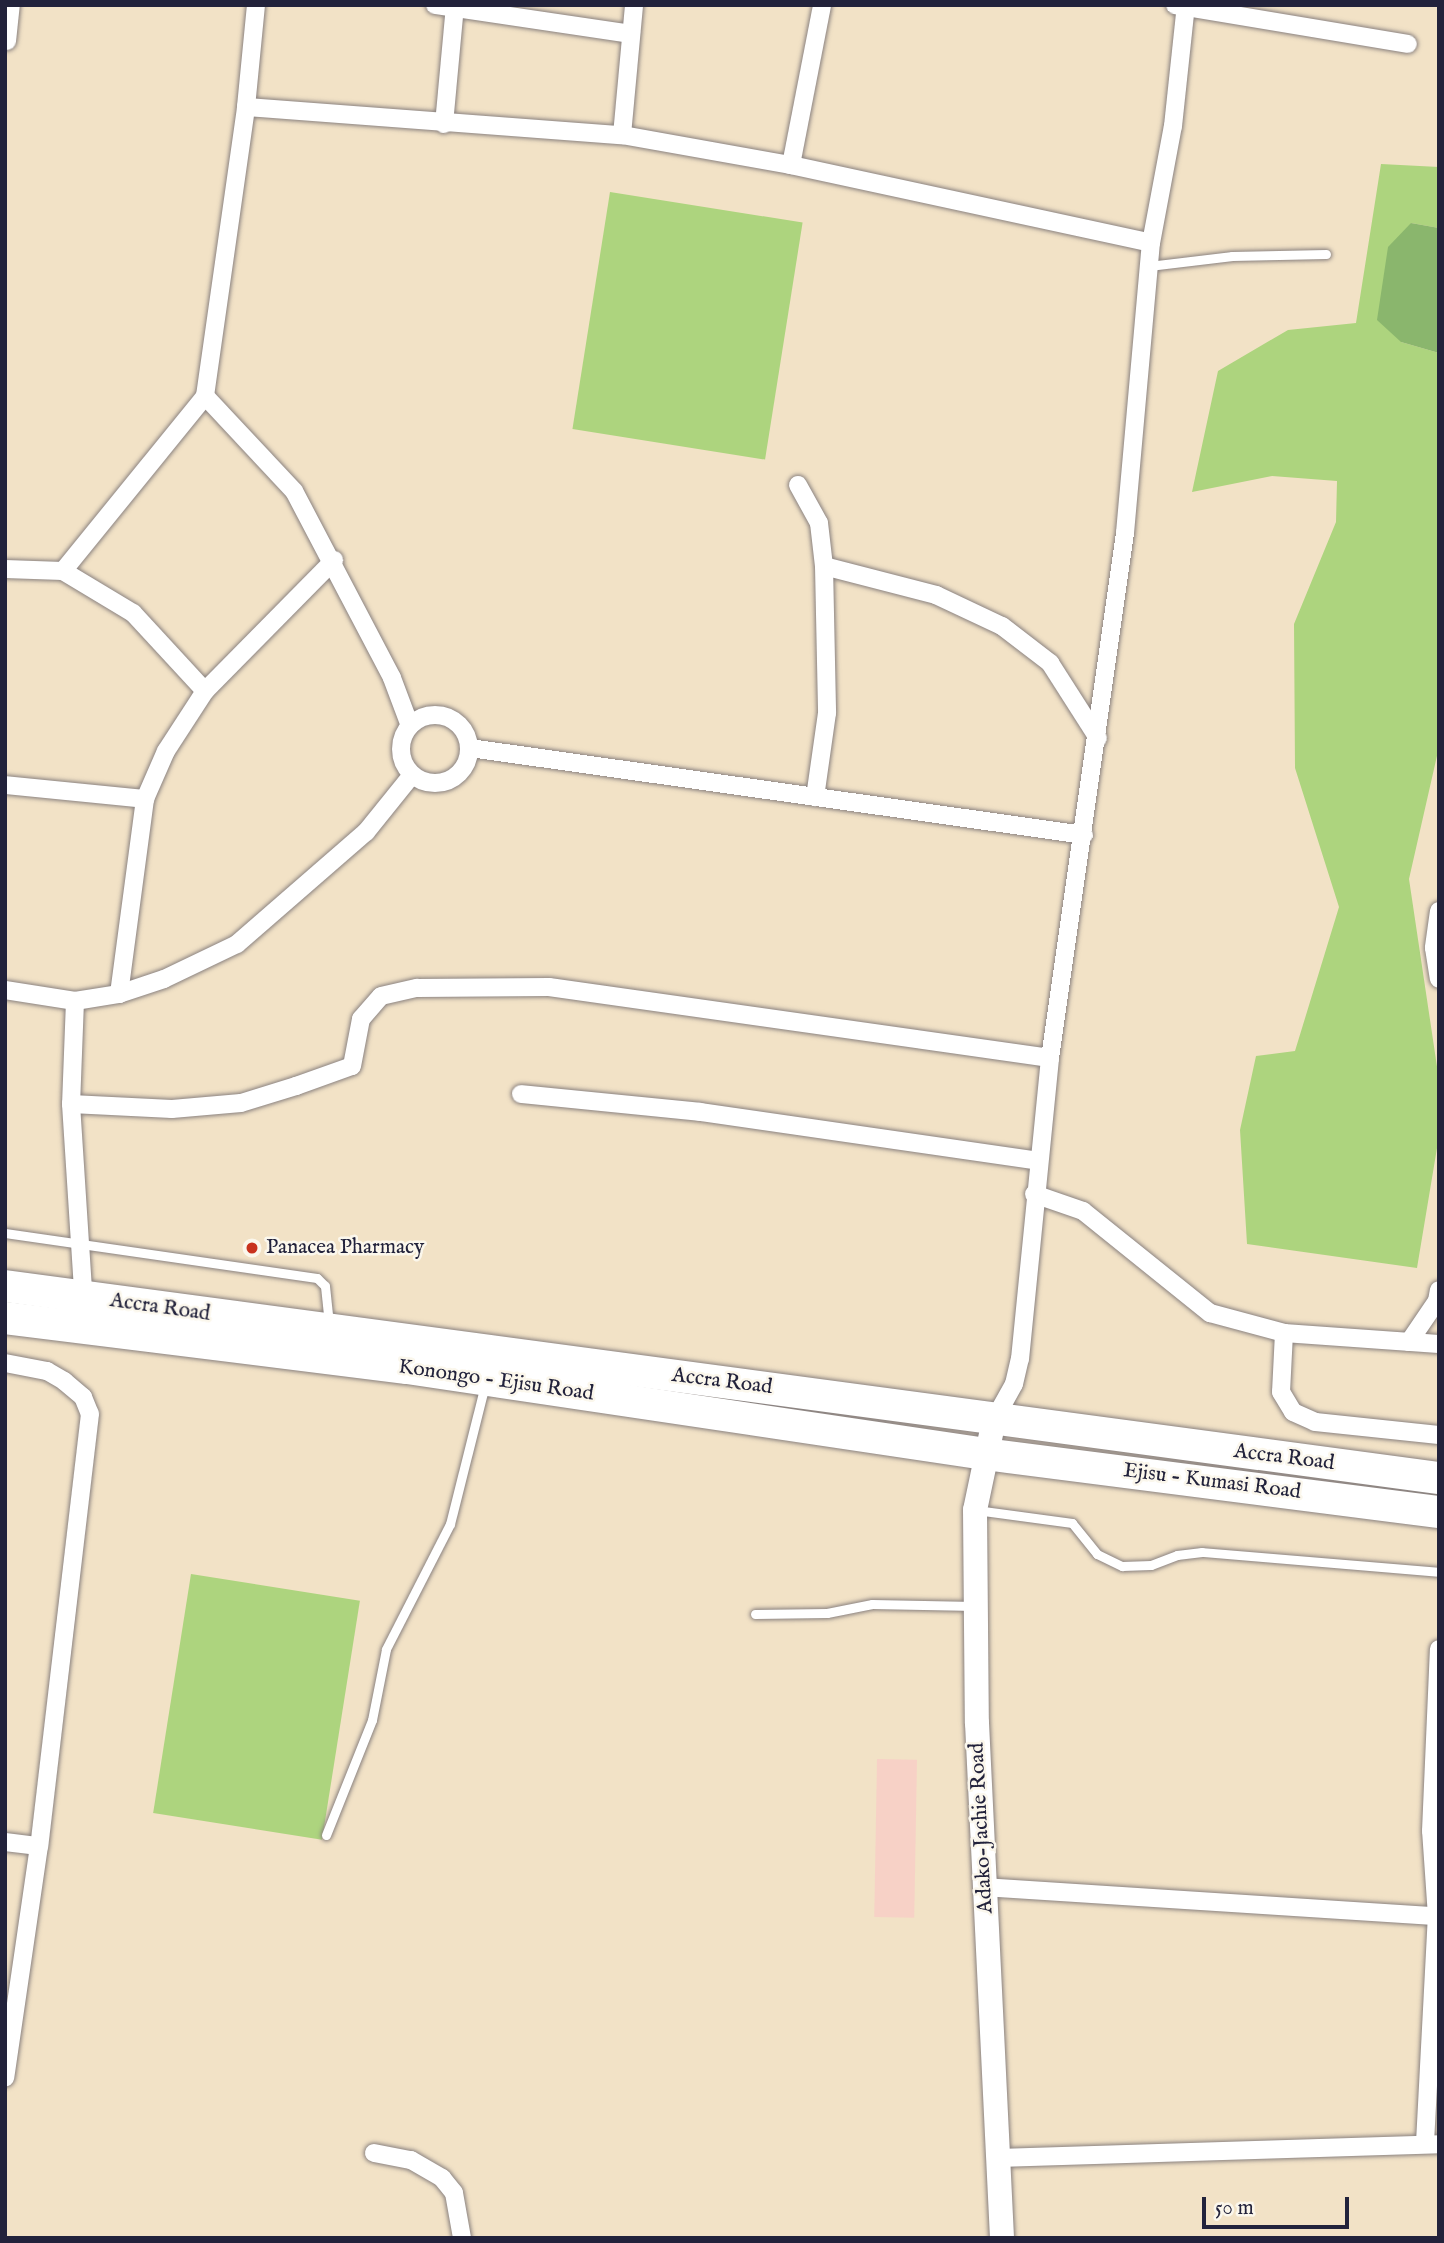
<!DOCTYPE html>
<html>
<head>
<meta charset="utf-8">
<style>
  body { margin:0 }
  #map { position:relative; width:1444px; height:2243px; overflow:hidden; background:#f2e2c6; font-family:"IM FELL English",serif }
  div>[style] { position:absolute }
  .built>* { inset:0; background:#f7d1c6; transform-origin:0 0 }
  .green>* { inset:0; background:#add47e; transform-origin:0 0 }
  .forest>* { inset:0; background:#8ab66d }
  .roads { filter:drop-shadow(0 0 2px #8a8280) drop-shadow(0 0 2px #8a8280) }
  .lane>* { height:9px; margin:-4.5px; padding:0 4.5px; transform-origin:4.5px; border-radius:4.5px; background:#fff }
  .street>* { height:18px; margin:-9px; padding:0 9px; transform-origin:9px; border-radius:9px; background:#fff }
  .street>.ring { margin:-9px; padding:0; box-sizing:content-box; background:none; border:18px solid #fff; border-radius:50% }
  .secondary>* { height:24px; margin:-12px; padding:0 12px; transform-origin:12px; border-radius:12px; background:#fff }
  .highway>* { height:32px; margin:-16px; padding:0 16px; transform-origin:16px; border-radius:16px; background:#fff }
  .dots>* { width:19px; height:19px; translate:-50% -50%; box-sizing:border-box; border:4px solid #fbf7ec; border-radius:50% }
  span { translate:-50% -50%; white-space:nowrap; text-align:center; line-height:1.15; -webkit-text-stroke:5px #fbf7ec; paint-order:stroke }
  .poi-label { font-size:21px; color:#22223b }
  .left { translate:0 -50%; text-align:left }
  .street-label { font-size:21px; color:#22223b }
  .frame { position:absolute; inset:0; border:7px solid #22223b; pointer-events:none }
  .scale { position:absolute; left:1202px; top:2197px; width:147px; height:32px; box-sizing:border-box; border:4px solid #22223b; border-top:0; padding-left:9px; font-size:21px; line-height:24px; white-space:nowrap; color:#22223b; -webkit-text-stroke:5px #fbf7ec; paint-order:stroke }
</style>
</head>
<body>
<div id="map">
  <div class="built">
    <i style="left:877px;top:1759px;width:40px;height:158px;rotate:1deg"></i>
  </div>
  <div class="green">
    <i style="clip-path:polygon(1381px 164px,1439px 167px,1439px 228px,1411px 223px,1401px 342px,1439px 353px,1439px 747px,1409px 879px,1439px 1080px,1439px 1136px,1417px 1268px,1247px 1244px,1240px 1130px,1256px 1056px,1295px 1051px,1339px 907px,1295px 768px,1294px 624px,1336px 522px,1337px 481px,1272px 476px,1192px 492px,1218px 371px,1288px 330px,1356px 323px)"></i>
    <i style="left:610px;top:192px;width:195px;height:240px;rotate:9deg"></i>
    <i style="left:191px;top:1574px;width:171px;height:242px;rotate:9deg"></i>
  </div>
  <div class="forest">
    <i style="clip-path:polygon(1411px 223px,1439px 228px,1439px 353px,1401px 342px,1377px 320px,1388px 247px)"></i>
  </div>
  <div class="roads">
    <div class="lane">
      <i style="left:1149px;top:266px;width:84px;rotate:-6.9deg"></i>
      <i style="left:1232px;top:256px;width:94px;rotate:-1.2deg"></i>
      <i style="left:5px;top:1233px;width:315px;rotate:8.2deg"></i>
      <i style="left:317px;top:1278px;width:11px;rotate:45deg"></i>
      <i style="left:325px;top:1286px;width:37px;rotate:84deg"></i>
      <i style="left:976px;top:1510px;width:97px;rotate:7.7deg"></i>
      <i style="left:1072px;top:1523px;width:40px;rotate:51deg"></i>
      <i style="left:1097px;top:1554px;width:28px;rotate:26deg"></i>
      <i style="left:1122px;top:1566px;width:29px;rotate:-2deg"></i>
      <i style="left:1151px;top:1565px;width:28px;rotate:-21deg"></i>
      <i style="left:1177px;top:1555px;width:25px;rotate:-7deg"></i>
      <i style="left:1202px;top:1552px;width:238px;rotate:4.8deg"></i>
      <i style="left:755px;top:1614px;width:72px;rotate:-0.8deg"></i>
      <i style="left:827px;top:1613px;width:46px;rotate:-11.3deg"></i>
      <i style="left:872px;top:1604px;width:103px;rotate:1.1deg"></i>
      <i style="left:326px;top:1835px;width:124px;rotate:-68.2deg"></i>
      <i style="left:372px;top:1720px;width:72px;rotate:-78.8deg"></i>
      <i style="left:386px;top:1649px;width:140px;rotate:-62.9deg"></i>
      <i style="left:450px;top:1524px;width:143px;rotate:-75.9deg"></i>
    </div>
    <div class="street">
      <i style="left:435px;top:5px;width:198px;rotate:8.4deg"></i>
      <i style="left:1175px;top:5px;width:236px;rotate:9.5deg"></i>
      <i style="left:7px;top:41px;width:36px;rotate:-84deg"></i>
      <i style="left:246px;top:107px;width:377px;rotate:4.3deg"></i>
      <i style="left:622px;top:135px;width:172px;rotate:10.1deg"></i>
      <i style="left:791px;top:165px;width:368px;rotate:12.2deg"></i>
      <i style="left:444px;top:124px;width:120px;rotate:-84.7deg"></i>
      <i style="left:622px;top:135px;width:131px;rotate:-84.7deg"></i>
      <i style="left:791px;top:165px;width:163px;rotate:-79deg"></i>
      <i style="left:205px;top:396px;width:130px;rotate:46.9deg"></i>
      <i style="left:294px;top:491px;width:211px;rotate:62.3deg"></i>
      <i style="left:392px;top:678px;width:51px;rotate:69.4deg"></i>
      <i style="left:798px;top:485px;width:43px;rotate:61.1deg"></i>
      <i style="left:819px;top:523px;width:43px;rotate:83.4deg"></i>
      <i style="left:824px;top:566px;width:147px;rotate:88.8deg"></i>
      <i style="left:827px;top:713px;width:85px;rotate:98.1deg"></i>
      <i style="left:824px;top:566px;width:116px;rotate:14.5deg"></i>
      <i style="left:936px;top:595px;width:73px;rotate:25.2deg"></i>
      <i style="left:1002px;top:626px;width:61px;rotate:37.6deg"></i>
      <i style="left:1050px;top:663px;width:89px;rotate:57.4deg"></i>
      <i style="left:5px;top:569px;width:58px;rotate:2deg"></i>
      <i style="left:63px;top:571px;width:82px;rotate:31deg"></i>
      <i style="left:133px;top:613px;width:106px;rotate:47.3deg"></i>
      <i style="left:63px;top:571px;width:225px;rotate:-50.9deg"></i>
      <i style="left:205px;top:396px;width:292px;rotate:-81.9deg"></i>
      <i style="left:246px;top:107px;width:102px;rotate:-84.4deg"></i>
      <i class="ring" style="left:401px;top:715px;width:50px;height:50px"></i>
      <i style="left:470px;top:748px;width:620px;rotate:8.06deg"></i>
      <i style="left:5px;top:785px;width:141px;rotate:5.7deg"></i>
      <i style="left:1439px;top:911px;width:37px;rotate:98deg"></i>
      <i style="left:1434px;top:948px;width:31px;rotate:81deg"></i>
      <i style="left:5px;top:990px;width:71px;rotate:8.9deg"></i>
      <i style="left:75px;top:1001px;width:45px;rotate:-9deg"></i>
      <i style="left:119px;top:994px;width:47px;rotate:-18.4deg"></i>
      <i style="left:164px;top:979px;width:81px;rotate:-25.6deg"></i>
      <i style="left:237px;top:944px;width:171px;rotate:-41deg"></i>
      <i style="left:366px;top:832px;width:73px;rotate:-51.1deg"></i>
      <i style="left:119px;top:994px;width:197px;rotate:-82.4deg"></i>
      <i style="left:145px;top:799px;width:52px;rotate:-66.4deg"></i>
      <i style="left:166px;top:751px;width:72px;rotate:-57deg"></i>
      <i style="left:205px;top:691px;width:184px;rotate:-45.4deg"></i>
      <i style="left:75px;top:1001px;width:103px;rotate:92.2deg"></i>
      <i style="left:71px;top:1104px;width:199px;rotate:86.3deg"></i>
      <i style="left:521px;top:1094px;width:180px;rotate:5.7deg"></i>
      <i style="left:700px;top:1112px;width:342px;rotate:8.2deg"></i>
      <i style="left:71px;top:1104px;width:101px;rotate:2.8deg"></i>
      <i style="left:172px;top:1109px;width:69px;rotate:-5deg"></i>
      <i style="left:241px;top:1103px;width:58px;rotate:-17.2deg"></i>
      <i style="left:296px;top:1086px;width:59px;rotate:-19.7deg"></i>
      <i style="left:352px;top:1066px;width:48px;rotate:-79.2deg"></i>
      <i style="left:361px;top:1019px;width:30px;rotate:-49deg"></i>
      <i style="left:381px;top:996px;width:37px;rotate:-13deg"></i>
      <i style="left:417px;top:988px;width:132px;rotate:-0.4deg"></i>
      <i style="left:549px;top:987px;width:506px;rotate:8.07deg"></i>
      <i style="left:1034px;top:1194px;width:52px;rotate:19.1deg"></i>
      <i style="left:1083px;top:1211px;width:163px;rotate:38.8deg"></i>
      <i style="left:1210px;top:1313px;width:77px;rotate:15.1deg"></i>
      <i style="left:1284px;top:1333px;width:155px;rotate:4.1deg"></i>
      <i style="left:1284px;top:1333px;width:59px;rotate:92.9deg"></i>
      <i style="left:1281px;top:1392px;width:23px;rotate:59deg"></i>
      <i style="left:1293px;top:1412px;width:24px;rotate:24deg"></i>
      <i style="left:1315px;top:1422px;width:125px;rotate:6deg"></i>
      <i style="left:1409px;top:1342px;width:50px;rotate:-55.7deg"></i>
      <i style="left:1437px;top:1301px;width:11px;rotate:-80deg"></i>
      <i style="left:5px;top:1363px;width:43px;rotate:10.8deg"></i>
      <i style="left:47px;top:1371px;width:20px;rotate:30deg"></i>
      <i style="left:64px;top:1381px;width:25px;rotate:40deg"></i>
      <i style="left:83px;top:1397px;width:18px;rotate:68deg"></i>
      <i style="left:90px;top:1414px;width:435px;rotate:96.7deg"></i>
      <i style="left:39px;top:1846px;width:234px;rotate:98.3deg"></i>
      <i style="left:994px;top:1420px;width:41px;rotate:-60.9deg"></i>
      <i style="left:1014px;top:1384px;width:26px;rotate:-77deg"></i>
      <i style="left:1020px;top:1359px;width:302px;rotate:-84.3deg"></i>
      <i style="left:1050px;top:1058px;width:530px;rotate:-81.87deg"></i>
      <i style="left:1125px;top:533px;width:291px;rotate:-84.9deg"></i>
      <i style="left:1151px;top:243px;width:119px;rotate:-79.4deg"></i>
      <i style="left:1173px;top:126px;width:122px;rotate:-83.9deg"></i>
      <i style="left:5px;top:1842px;width:34px;rotate:7deg"></i>
      <i style="left:984px;top:1887px;width:454px;rotate:3.7deg"></i>
      <i style="left:1425px;top:2143px;width:227px;rotate:-87deg"></i>
      <i style="left:1437px;top:1916px;width:85px;rotate:-94deg"></i>
      <i style="left:1431px;top:1831px;width:182px;rotate:-87.5deg"></i>
      <i style="left:374px;top:2153px;width:38px;rotate:11deg"></i>
      <i style="left:411px;top:2160px;width:36px;rotate:30deg"></i>
      <i style="left:442px;top:2178px;width:19px;rotate:51deg"></i>
      <i style="left:454px;top:2193px;width:46px;rotate:79.9deg"></i>
      <i style="left:999px;top:2158px;width:440px;rotate:-1.8deg"></i>
    </div>
    <div class="secondary">
      <i style="left:994px;top:1420px;width:92px;rotate:101.9deg"></i>
      <i style="left:975px;top:1510px;width:213px;rotate:89.5deg"></i>
      <i style="left:977px;top:1723px;width:516px;rotate:87.22deg"></i>
    </div>
    <div class="highway">
      <i style="left:5px;top:1286px;width:1447px;rotate:7.63deg"></i>
      <i style="left:5px;top:1318px;width:405px;rotate:7.1deg"></i>
      <i style="left:407px;top:1368px;width:584px;rotate:8.46deg"></i>
      <i style="left:985px;top:1454px;width:458px;rotate:7.3deg"></i>
    </div>
  </div>
  <div class="dots">
    <i style="left:252px;top:1248px;background:#c8321e"></i>
  </div>
  <div class="poi-label">
    <span class="left" style="left:266px;top:1248px">Panacea Pharmacy</span>
  </div>
  <div class="street-label">
    <span style="left:160px;top:1308px;rotate:8deg">Accra Road</span>
    <span style="left:496px;top:1381px;rotate:8deg">Konongo - Ejisu Road</span>
    <span style="left:722px;top:1382px;rotate:7deg">Accra Road</span>
    <span style="left:1284px;top:1458px;rotate:7deg">Accra Road</span>
    <span style="left:1212px;top:1482px;rotate:7deg">Ejisu - Kumasi Road</span>
    <span style="left:982px;top:1828px;rotate:-93deg">Adako-Jachie Road</span>
  </div>
  <div class="frame"></div>
  <div class="scale">50 m</div>
</div>
</body>
</html>
